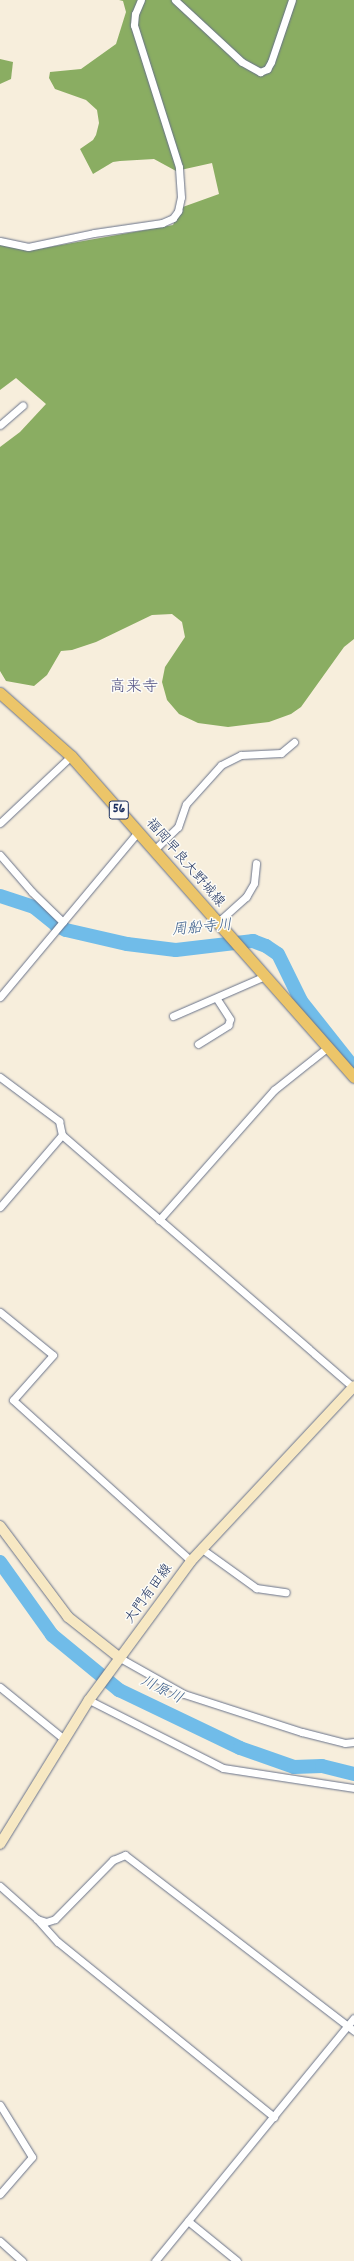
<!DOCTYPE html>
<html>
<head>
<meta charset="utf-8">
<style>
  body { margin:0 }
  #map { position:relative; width:354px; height:2261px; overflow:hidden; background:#f7eedc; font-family:Dekko,"Klee One",sans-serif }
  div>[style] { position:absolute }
  .forest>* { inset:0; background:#8aad62 }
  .river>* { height:14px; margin:-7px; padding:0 7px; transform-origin:7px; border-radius:7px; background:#70bce9 }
  .roads { filter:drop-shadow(0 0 1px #68728a) drop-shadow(0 0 1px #68728a) }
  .street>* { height:7px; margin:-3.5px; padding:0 3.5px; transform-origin:3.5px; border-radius:3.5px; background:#fff }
  .secondary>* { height:10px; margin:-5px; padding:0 5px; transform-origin:5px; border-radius:5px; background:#f7e8c3 }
  .primary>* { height:11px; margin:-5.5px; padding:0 5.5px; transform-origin:5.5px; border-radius:5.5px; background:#ecc569 }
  span { translate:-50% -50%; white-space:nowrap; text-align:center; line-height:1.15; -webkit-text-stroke:3px #fdfcf7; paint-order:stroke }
  .shield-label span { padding:1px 3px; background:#fdfcf7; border:1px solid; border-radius:3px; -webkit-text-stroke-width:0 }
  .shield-label { font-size:13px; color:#1b2f5e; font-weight:700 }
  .street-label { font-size:14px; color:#1b2f5e }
  .water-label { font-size:15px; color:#355988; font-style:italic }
  .quarter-label { font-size:16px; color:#545486 }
</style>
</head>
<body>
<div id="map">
  <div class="forest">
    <i style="clip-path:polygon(119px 0,354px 0,354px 639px,344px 647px,301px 707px,291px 714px,269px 722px,228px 727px,198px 723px,179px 714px,167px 700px,162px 682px,165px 667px,185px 637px,182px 622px,172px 614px,152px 615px,96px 642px,72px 650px,61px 651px,47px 675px,34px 686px,6px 681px,0 671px,0 447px,20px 432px,46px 404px,16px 378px,0 390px,0 243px,27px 251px,173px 225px,180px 208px,219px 194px,212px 163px,176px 171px,154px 159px,120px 161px,113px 162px,93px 174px,80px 149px,93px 140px,96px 135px,99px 123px,97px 110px,86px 100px,55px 89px,49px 78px,50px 72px,81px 69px,116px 44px,126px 12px,123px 1px)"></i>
    <i style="clip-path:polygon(0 59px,13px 62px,11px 79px,0 84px)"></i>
  </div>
  <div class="river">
    <i style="left:0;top:896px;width:36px;rotate:18deg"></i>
    <i style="left:34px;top:907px;width:28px;rotate:39deg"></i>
    <i style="left:56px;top:925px;width:11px;rotate:27deg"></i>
    <i style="left:66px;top:930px;width:63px;rotate:12.9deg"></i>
    <i style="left:127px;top:944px;width:49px;rotate:7deg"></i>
    <i style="left:176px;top:950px;width:78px;rotate:-6.7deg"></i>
    <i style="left:253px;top:941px;width:14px;rotate:21deg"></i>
    <i style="left:266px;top:946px;width:14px;rotate:34deg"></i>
    <i style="left:278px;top:954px;width:52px;rotate:63.9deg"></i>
    <i style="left:301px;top:1001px;width:85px;rotate:51.7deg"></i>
    <i style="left:0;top:1562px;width:90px;rotate:54.5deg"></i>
    <i style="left:52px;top:1635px;width:87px;rotate:39.4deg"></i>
    <i style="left:119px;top:1690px;width:134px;rotate:25.6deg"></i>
    <i style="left:240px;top:1748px;width:57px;rotate:19.4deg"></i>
    <i style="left:294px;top:1767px;width:28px;rotate:-2deg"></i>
    <i style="left:322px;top:1766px;width:33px;rotate:14deg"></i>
  </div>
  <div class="roads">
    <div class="street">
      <i style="left:175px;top:0;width:91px;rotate:42.8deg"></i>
      <i style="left:242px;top:62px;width:21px;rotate:29deg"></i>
      <i style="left:260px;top:72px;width:8px;rotate:-23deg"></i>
      <i style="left:267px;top:69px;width:8px;rotate:-60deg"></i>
      <i style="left:271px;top:62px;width:65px;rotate:-71.3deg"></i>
      <i style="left:0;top:241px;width:29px;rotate:12deg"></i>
      <i style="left:28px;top:247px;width:67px;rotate:-12deg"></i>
      <i style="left:94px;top:233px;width:69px;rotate:-8.4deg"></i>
      <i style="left:162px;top:223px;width:12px;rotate:-24deg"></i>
      <i style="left:173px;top:218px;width:9px;rotate:-54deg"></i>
      <i style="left:178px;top:211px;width:14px;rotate:-78deg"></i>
      <i style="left:181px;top:197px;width:30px;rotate:-94deg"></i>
      <i style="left:179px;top:167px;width:149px;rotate:-107.6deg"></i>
      <i style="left:134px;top:25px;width:11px;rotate:-85deg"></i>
      <i style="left:135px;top:14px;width:15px;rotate:-67deg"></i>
      <i style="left:0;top:425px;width:30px;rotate:-41deg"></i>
      <i style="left:0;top:823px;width:98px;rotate:-43.3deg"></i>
      <i style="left:154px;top:850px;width:33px;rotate:-44deg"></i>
      <i style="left:178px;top:827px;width:24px;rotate:-71deg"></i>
      <i style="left:186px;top:804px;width:52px;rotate:-48.1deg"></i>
      <i style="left:221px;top:765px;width:22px;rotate:-27deg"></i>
      <i style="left:241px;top:755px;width:40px;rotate:-2.9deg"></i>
      <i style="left:281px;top:753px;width:17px;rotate:-40deg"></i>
      <i style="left:0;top:855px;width:49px;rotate:49.1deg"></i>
      <i style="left:32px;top:892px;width:43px;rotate:44.1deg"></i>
      <i style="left:218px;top:922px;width:38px;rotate:-42deg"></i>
      <i style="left:246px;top:897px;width:16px;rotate:-60deg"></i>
      <i style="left:254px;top:883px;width:20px;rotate:-84deg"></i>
      <i style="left:0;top:997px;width:215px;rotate:-50.1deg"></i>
      <i style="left:173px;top:1016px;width:100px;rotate:-23.5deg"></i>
      <i style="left:198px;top:1044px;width:36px;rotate:-32deg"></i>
      <i style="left:228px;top:1025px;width:6px;rotate:-72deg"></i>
      <i style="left:230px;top:1019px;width:24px;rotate:-123deg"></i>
      <i style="left:0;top:1077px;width:74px;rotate:36.7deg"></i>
      <i style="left:59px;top:1121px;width:14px;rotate:78deg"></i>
      <i style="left:62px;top:1135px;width:386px;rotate:40.9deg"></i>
      <i style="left:0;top:1207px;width:95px;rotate:-49.3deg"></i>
      <i style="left:159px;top:1220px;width:174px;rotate:-48.5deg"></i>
      <i style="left:274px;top:1090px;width:69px;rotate:-38.5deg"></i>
      <i style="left:0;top:1312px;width:68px;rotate:39.1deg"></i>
      <i style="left:53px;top:1355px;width:60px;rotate:131.6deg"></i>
      <i style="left:13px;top:1400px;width:240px;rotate:42.1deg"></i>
      <i style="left:202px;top:1549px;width:67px;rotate:35.8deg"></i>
      <i style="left:256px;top:1588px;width:30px;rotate:8deg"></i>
      <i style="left:120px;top:1658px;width:73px;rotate:29.4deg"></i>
      <i style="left:184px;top:1694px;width:124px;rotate:17.9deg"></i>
      <i style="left:302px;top:1732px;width:44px;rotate:14.3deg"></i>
      <i style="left:345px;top:1743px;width:9px;rotate:-6deg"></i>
      <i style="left:0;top:1687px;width:82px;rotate:39.1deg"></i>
      <i style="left:89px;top:1700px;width:150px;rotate:26.9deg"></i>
      <i style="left:223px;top:1768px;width:133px;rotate:8.7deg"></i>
      <i style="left:0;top:1886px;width:50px;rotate:41.7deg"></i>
      <i style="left:37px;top:1919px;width:31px;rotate:48deg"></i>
      <i style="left:58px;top:1942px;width:278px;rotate:39deg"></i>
      <i style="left:37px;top:1919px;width:9px;rotate:18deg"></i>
      <i style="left:46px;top:1922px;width:9px;rotate:-18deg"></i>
      <i style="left:55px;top:1919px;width:83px;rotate:-45.5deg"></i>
      <i style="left:113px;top:1860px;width:13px;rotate:-23deg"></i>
      <i style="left:125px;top:1855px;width:289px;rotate:37.5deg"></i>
      <i style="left:0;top:2105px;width:61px;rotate:58.4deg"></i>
      <i style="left:32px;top:2157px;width:49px;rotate:130.9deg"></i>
      <i style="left:188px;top:2221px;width:63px;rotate:39.2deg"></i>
      <i style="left:0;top:2241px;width:30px;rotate:42deg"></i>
      <i style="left:155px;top:2261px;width:314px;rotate:-50.7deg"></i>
    </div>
    <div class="secondary">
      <i style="left:0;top:1526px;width:114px;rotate:53.2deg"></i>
      <i style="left:68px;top:1617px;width:66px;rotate:38.3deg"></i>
      <i style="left:0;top:1844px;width:169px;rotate:-58.3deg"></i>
      <i style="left:89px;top:1700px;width:172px;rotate:-53.7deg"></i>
      <i style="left:191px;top:1561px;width:239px;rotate:-47deg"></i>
    </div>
    <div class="primary">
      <i style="left:0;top:693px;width:95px;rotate:41.6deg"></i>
      <i style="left:71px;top:756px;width:428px;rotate:48.6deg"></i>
    </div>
  </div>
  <div class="shield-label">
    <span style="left:119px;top:810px">56</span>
  </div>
  <div class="street-label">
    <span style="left:185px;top:863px;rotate:49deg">福岡早良大野城線</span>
    <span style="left:149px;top:1594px;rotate:-54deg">大門有田線</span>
  </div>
  <div class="water-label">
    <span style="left:202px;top:929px;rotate:-5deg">周船寺川</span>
    <span style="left:161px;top:1691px;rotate:26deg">川原川</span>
  </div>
  <div class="quarter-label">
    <span style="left:134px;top:688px">高来寺</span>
  </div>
</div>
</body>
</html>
